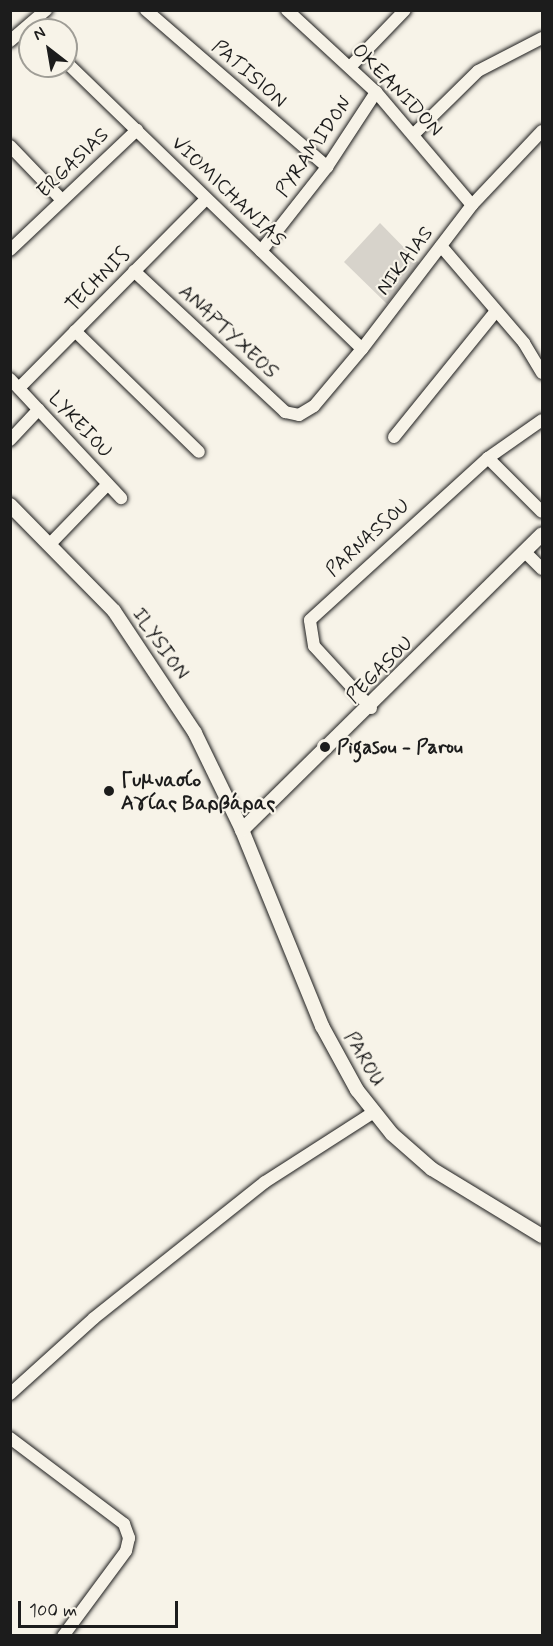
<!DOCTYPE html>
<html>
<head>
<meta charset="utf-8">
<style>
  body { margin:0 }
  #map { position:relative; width:553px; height:1646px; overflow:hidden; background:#f7f3e8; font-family:Mynerve,sans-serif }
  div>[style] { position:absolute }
  .green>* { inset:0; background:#d7d3cb }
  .roads { filter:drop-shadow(0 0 2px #1c1c1c) drop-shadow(0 0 2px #1c1c1c) }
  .minor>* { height:12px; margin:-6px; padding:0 6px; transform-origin:6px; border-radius:6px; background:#f7f3e8 }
  .tertiary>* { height:14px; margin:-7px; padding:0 7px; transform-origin:7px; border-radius:7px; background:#f7f3e8 }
  .dots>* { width:16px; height:16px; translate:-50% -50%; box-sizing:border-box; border:3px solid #f7f3e8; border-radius:50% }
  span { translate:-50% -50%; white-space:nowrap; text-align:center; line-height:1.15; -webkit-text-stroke:4.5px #f7f3e8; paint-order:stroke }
  .street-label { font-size:20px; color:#1c1c1c }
  .poi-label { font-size:20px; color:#1c1c1c; font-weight:700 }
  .left { translate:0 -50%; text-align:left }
  .frame { position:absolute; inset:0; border:12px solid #1c1c1c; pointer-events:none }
  .north { position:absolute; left:18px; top:18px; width:60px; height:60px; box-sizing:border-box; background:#f7f3e8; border:2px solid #9f9d96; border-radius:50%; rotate:329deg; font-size:16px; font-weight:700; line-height:24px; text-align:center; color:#1c1c1c }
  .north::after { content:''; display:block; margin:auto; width:21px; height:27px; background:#1c1c1c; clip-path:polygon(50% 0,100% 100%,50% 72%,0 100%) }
  .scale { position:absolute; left:18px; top:1601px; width:160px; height:27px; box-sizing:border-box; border:3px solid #1c1c1c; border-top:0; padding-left:8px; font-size:18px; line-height:21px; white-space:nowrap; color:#1c1c1c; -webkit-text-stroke:4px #f7f3e8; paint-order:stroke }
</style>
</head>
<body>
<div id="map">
  <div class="green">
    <i style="clip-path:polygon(380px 223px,419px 263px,387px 304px,344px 262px)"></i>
  </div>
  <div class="roads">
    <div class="minor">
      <i style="left:146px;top:10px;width:240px;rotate:40.9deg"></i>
      <i style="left:287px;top:10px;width:121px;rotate:42.7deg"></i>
      <i style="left:376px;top:92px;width:148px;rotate:49.7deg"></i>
      <i style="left:10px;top:41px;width:48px;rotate:-40.7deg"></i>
      <i style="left:66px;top:62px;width:412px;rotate:44.1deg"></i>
      <i style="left:350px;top:67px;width:79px;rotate:-46deg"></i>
      <i style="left:415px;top:133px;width:88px;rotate:-44.5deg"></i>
      <i style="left:478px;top:71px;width:72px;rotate:-27.3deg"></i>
      <i style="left:10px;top:146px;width:75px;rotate:46.1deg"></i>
      <i style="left:441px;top:246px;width:128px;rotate:49.4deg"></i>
      <i style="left:524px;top:343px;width:35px;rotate:59deg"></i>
      <i style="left:10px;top:250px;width:175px;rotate:-43.4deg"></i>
      <i style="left:261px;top:251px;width:107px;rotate:-51.8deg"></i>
      <i style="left:327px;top:167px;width:90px;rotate:-56.8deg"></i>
      <i style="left:134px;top:271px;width:207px;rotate:43deg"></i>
      <i style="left:285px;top:412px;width:14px;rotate:12deg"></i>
      <i style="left:299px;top:415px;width:17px;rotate:-31deg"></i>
      <i style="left:314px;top:406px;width:75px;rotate:-49.9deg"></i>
      <i style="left:362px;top:349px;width:181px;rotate:-52.6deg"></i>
      <i style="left:472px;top:205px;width:102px;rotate:-46.6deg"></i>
      <i style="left:75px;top:331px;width:173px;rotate:44.3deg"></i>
      <i style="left:10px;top:379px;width:163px;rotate:47deg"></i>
      <i style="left:19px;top:388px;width:264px;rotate:-45.3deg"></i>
      <i style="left:394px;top:437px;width:162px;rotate:-51deg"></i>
      <i style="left:10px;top:440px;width:42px;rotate:-46.9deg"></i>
      <i style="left:488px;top:458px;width:76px;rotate:45deg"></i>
      <i style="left:50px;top:544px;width:83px;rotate:-46deg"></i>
      <i style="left:525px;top:552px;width:24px;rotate:45deg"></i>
      <i style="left:371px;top:708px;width:84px;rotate:-132.6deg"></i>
      <i style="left:314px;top:646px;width:26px;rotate:-99deg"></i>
      <i style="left:310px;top:620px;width:241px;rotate:-42.3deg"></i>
      <i style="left:488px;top:458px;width:66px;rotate:-35.1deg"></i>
      <i style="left:10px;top:1394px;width:113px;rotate:-42.1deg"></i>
      <i style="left:94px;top:1318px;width:218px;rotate:-38.5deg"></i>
      <i style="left:265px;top:1182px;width:130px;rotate:-32.7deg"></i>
      <i style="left:10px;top:1438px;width:143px;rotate:37deg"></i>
      <i style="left:124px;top:1524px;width:15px;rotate:70deg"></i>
      <i style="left:129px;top:1538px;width:13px;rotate:103deg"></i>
      <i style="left:126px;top:1551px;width:106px;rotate:126.5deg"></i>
    </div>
    <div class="tertiary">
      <i style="left:10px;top:505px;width:148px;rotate:45.5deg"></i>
      <i style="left:114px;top:611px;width:146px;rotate:56.4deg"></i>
      <i style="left:195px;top:733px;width:108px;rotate:64.1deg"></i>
      <i style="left:242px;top:830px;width:212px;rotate:67.8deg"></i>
      <i style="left:322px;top:1026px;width:73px;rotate:61.3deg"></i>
      <i style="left:357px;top:1090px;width:56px;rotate:51.5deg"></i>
      <i style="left:392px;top:1134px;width:53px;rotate:41.2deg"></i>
      <i style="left:432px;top:1169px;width:129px;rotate:31.3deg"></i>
      <i style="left:242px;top:830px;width:421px;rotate:-44.6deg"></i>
    </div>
  </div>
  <div class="dots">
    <i style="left:325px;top:747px;background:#1c1c1c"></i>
    <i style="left:109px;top:791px;background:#1c1c1c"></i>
  </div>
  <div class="street-label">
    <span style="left:249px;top:74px;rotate:41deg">PATISION</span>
    <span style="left:397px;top:90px;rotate:46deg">OKEANIDON</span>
    <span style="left:314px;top:147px;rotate:-55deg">PYRAMIDON</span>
    <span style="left:73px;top:163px;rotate:-44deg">ERGASIAS</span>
    <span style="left:228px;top:192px;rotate:44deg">VIOMICHANIAS</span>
    <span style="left:405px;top:261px;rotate:-53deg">NIKAIAS</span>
    <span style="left:98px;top:280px;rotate:-45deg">TECHNIS</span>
    <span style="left:228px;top:332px;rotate:43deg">ANAPTYXEOS</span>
    <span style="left:80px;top:425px;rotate:47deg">LYKEIOU</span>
    <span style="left:368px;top:538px;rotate:-42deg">PARNASSOU</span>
    <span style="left:160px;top:644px;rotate:55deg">ILYSION</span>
    <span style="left:380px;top:670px;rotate:-45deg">PEGASOU</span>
    <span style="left:364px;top:1059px;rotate:60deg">PAROU</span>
  </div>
  <div class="poi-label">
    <span class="left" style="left:337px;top:747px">Pigasou - Parou</span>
    <span class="left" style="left:121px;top:792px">Γυμνασίο<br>Αγίας Βαρβάρας</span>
  </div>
  <div class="frame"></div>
  <div class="north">N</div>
  <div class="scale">100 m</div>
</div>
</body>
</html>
